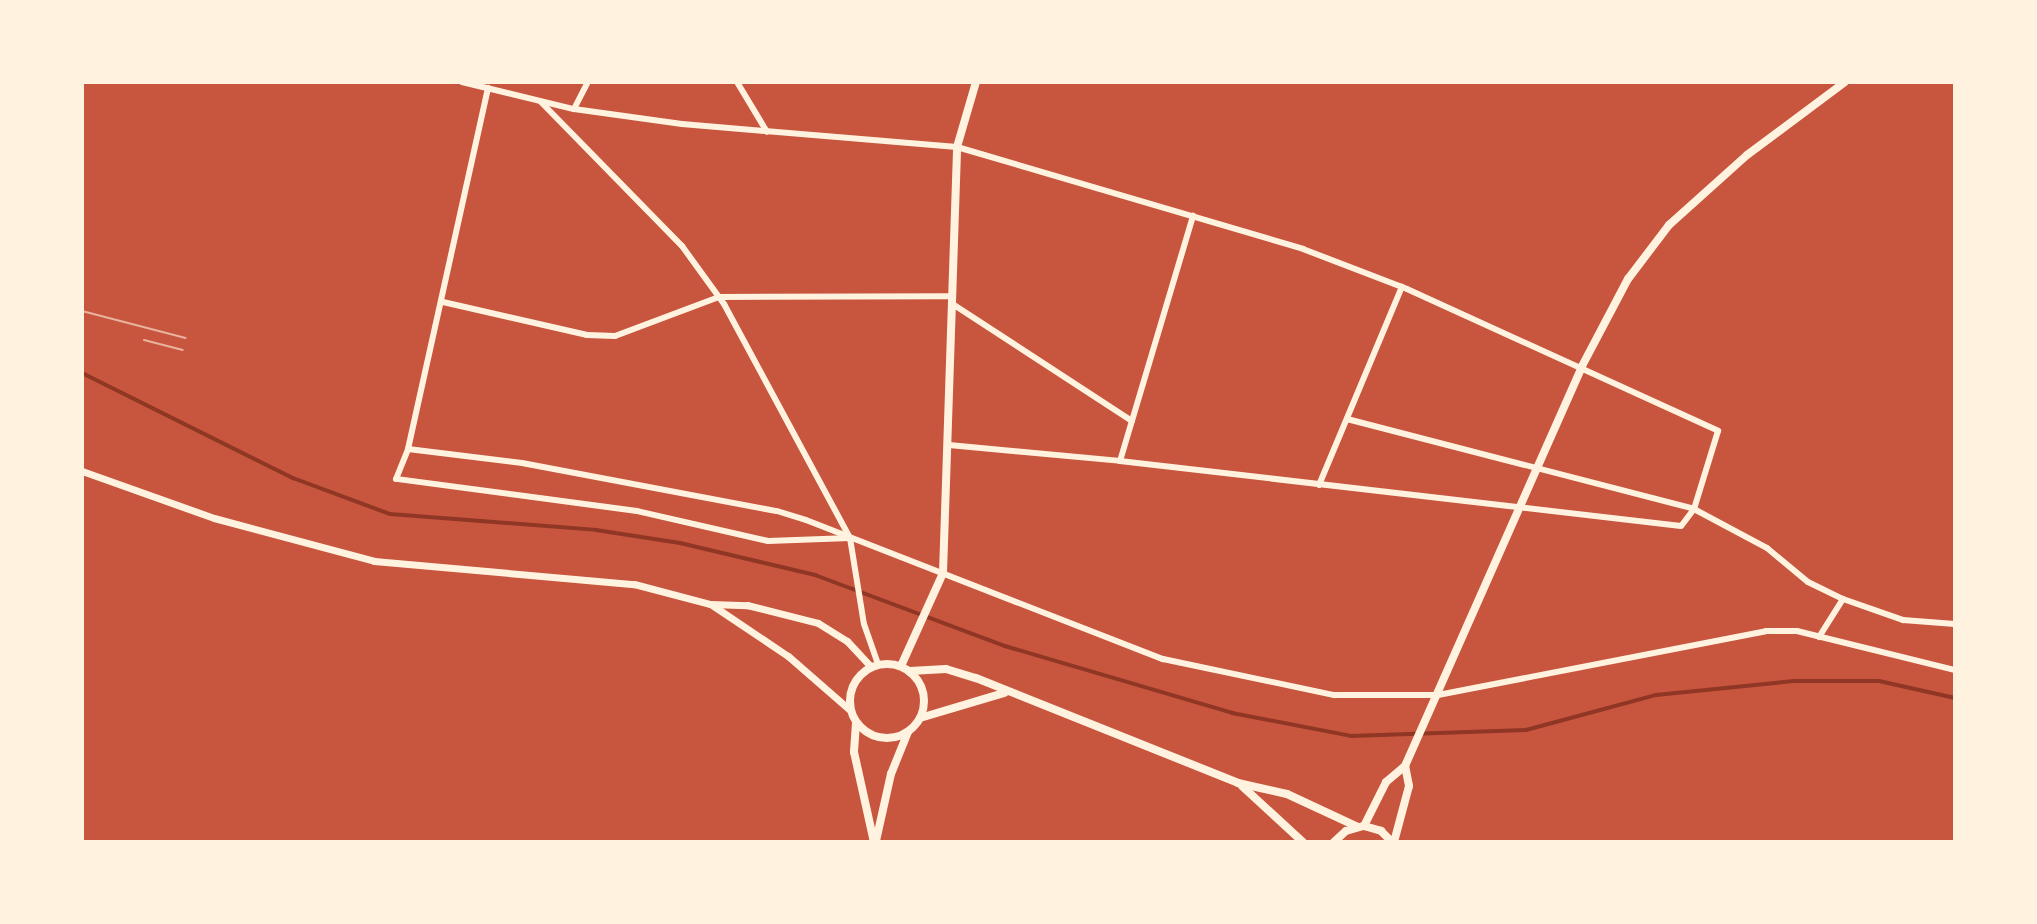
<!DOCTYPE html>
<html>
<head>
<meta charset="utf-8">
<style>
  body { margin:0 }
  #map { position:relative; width:2037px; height:924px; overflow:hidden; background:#c8553d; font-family:Cabin,sans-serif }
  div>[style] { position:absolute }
  .stream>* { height:4px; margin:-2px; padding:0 2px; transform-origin:2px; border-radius:2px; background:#8f3625 }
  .minor>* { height:6px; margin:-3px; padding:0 3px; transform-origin:3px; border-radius:3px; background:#fff3e0 }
  .tertiary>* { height:7px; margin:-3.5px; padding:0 3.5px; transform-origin:3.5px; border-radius:3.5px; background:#fff3e0 }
  .secondary>* { height:8px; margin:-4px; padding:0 4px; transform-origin:4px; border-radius:4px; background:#fff3e0 }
  .secondary>.ring { margin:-4px; padding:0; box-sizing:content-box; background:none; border:8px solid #fff3e0; border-radius:50% }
  .tram>* { height:2px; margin:-1px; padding:0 1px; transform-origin:1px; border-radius:1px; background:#e9b49f }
  span { translate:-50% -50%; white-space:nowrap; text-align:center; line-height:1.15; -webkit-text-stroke:7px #fff3e0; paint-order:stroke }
  .frame { position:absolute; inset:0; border:84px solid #fff3e0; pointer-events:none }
</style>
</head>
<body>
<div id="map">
  <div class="stream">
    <i style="left:82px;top:373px;width:236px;rotate:26.5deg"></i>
    <i style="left:293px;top:478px;width:103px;rotate:20.4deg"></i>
    <i style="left:390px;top:514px;width:207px;rotate:4.4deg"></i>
    <i style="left:596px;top:530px;width:85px;rotate:8.8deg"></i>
    <i style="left:680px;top:543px;width:139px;rotate:13.3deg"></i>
    <i style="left:815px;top:575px;width:203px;rotate:20.5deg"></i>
    <i style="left:1005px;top:646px;width:237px;rotate:16.4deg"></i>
    <i style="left:1232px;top:713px;width:121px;rotate:10.9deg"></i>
    <i style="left:1351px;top:736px;width:175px;rotate:-2deg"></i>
    <i style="left:1526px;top:730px;width:135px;rotate:-15.1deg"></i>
    <i style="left:1656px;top:695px;width:139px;rotate:-5.8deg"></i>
    <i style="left:1794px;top:681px;width:85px"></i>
    <i style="left:1879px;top:681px;width:78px;rotate:12.6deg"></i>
  </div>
  <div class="minor">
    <i style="left:462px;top:82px;width:115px;rotate:13.6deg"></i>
    <i style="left:574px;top:109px;width:109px;rotate:7.9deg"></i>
    <i style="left:682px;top:124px;width:276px;rotate:4.8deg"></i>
    <i style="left:957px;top:147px;width:361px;rotate:16.4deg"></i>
    <i style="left:1303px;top:249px;width:111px;rotate:21deg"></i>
    <i style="left:1407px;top:289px;width:342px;rotate:24.5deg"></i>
    <i style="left:1718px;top:431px;width:82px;rotate:107.1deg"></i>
    <i style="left:1694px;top:509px;width:21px;rotate:127deg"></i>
    <i style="left:1681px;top:526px;width:565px;rotate:-173.39deg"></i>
    <i style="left:737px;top:82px;width:58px;rotate:59deg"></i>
    <i style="left:541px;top:102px;width:202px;rotate:45.6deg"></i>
    <i style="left:682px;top:246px;width:72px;rotate:54.1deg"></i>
    <i style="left:724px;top:304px;width:266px;rotate:61.7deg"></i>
    <i style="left:850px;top:538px;width:87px;rotate:80.8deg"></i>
    <i style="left:864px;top:624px;width:42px;rotate:70.7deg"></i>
    <i style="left:574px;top:109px;width:30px;rotate:-63deg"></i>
    <i style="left:443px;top:302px;width:148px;rotate:12.9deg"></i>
    <i style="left:587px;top:335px;width:28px;rotate:2deg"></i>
    <i style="left:615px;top:336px;width:111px;rotate:-20.6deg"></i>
    <i style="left:719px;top:297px;width:233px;rotate:-0.2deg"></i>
    <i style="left:951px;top:303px;width:216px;rotate:33.1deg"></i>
    <i style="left:1347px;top:419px;width:358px;rotate:14.5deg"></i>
    <i style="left:1694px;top:509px;width:83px;rotate:28.1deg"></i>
    <i style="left:1767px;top:548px;width:53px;rotate:39.7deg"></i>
    <i style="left:1808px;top:582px;width:39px;rotate:26deg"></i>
    <i style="left:1843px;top:599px;width:64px;rotate:19.3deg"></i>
    <i style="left:1903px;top:620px;width:52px;rotate:4.4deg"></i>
    <i style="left:949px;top:445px;width:172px;rotate:5.3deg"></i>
    <i style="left:1120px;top:461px;width:256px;rotate:-73.4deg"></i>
    <i style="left:408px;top:449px;width:370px;rotate:-77.5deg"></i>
    <i style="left:1319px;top:485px;width:215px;rotate:-67.3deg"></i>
    <i style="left:850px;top:538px;width:82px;rotate:177.9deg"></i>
    <i style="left:768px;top:541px;width:134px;rotate:-167.1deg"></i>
    <i style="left:637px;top:511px;width:243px;rotate:-172.4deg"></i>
    <i style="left:396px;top:479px;width:32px;rotate:-68deg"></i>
    <i style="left:408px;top:449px;width:115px;rotate:7deg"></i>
    <i style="left:522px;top:463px;width:259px;rotate:10.7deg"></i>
    <i style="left:777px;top:511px;width:30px;rotate:17deg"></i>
    <i style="left:806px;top:520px;width:383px;rotate:21.3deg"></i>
    <i style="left:1163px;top:659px;width:175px;rotate:11.9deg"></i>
    <i style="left:1334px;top:695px;width:104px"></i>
    <i style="left:1438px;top:695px;width:334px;rotate:-11deg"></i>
    <i style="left:1766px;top:631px;width:31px"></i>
    <i style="left:1797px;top:631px;width:163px;rotate:13.9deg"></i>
    <i style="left:1819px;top:637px;width:45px;rotate:-57.7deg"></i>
  </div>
  <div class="tertiary">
    <i style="left:82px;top:471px;width:140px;rotate:19.6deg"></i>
    <i style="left:214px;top:518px;width:166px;rotate:15deg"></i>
    <i style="left:374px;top:561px;width:261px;rotate:5.1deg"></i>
    <i style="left:634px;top:584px;width:79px;rotate:14.7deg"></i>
    <i style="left:710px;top:604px;width:37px;rotate:2deg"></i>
    <i style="left:747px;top:605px;width:73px;rotate:14.2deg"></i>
    <i style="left:818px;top:623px;width:34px;rotate:32deg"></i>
    <i style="left:847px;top:641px;width:35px;rotate:47deg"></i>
    <i style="left:712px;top:605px;width:92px;rotate:33.9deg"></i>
    <i style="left:788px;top:656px;width:82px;rotate:41.1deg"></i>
  </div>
  <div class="secondary">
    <i class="ring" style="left:850px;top:664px;width:66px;height:66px"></i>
    <i style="left:901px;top:666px;width:102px;rotate:-65.7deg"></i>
    <i style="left:943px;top:573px;width:426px;rotate:-88.1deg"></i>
    <i style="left:957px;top:147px;width:68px;rotate:-73.7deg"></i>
    <i style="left:910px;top:671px;width:36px;rotate:-3deg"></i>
    <i style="left:946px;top:669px;width:31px;rotate:17deg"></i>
    <i style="left:976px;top:678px;width:282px;rotate:21.8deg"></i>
    <i style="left:1238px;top:783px;width:50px;rotate:12.7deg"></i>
    <i style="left:1287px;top:794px;width:78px;rotate:24.9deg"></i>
    <i style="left:920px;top:718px;width:88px;rotate:-16.6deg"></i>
    <i style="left:856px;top:723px;width:29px;rotate:94deg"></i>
    <i style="left:854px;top:752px;width:92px;rotate:77.5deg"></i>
    <i style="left:1242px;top:786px;width:83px;rotate:42.6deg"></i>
    <i style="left:1364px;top:826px;width:49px;rotate:-63.4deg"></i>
    <i style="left:1386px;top:782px;width:25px;rotate:-40deg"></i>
    <i style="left:1405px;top:766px;width:435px;rotate:-66.1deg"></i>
    <i style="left:1581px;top:368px;width:101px;rotate:-62.2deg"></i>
    <i style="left:1628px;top:279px;width:68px;rotate:-52.8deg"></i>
    <i style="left:1669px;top:225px;width:105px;rotate:-41.9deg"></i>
    <i style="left:1747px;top:155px;width:122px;rotate:-36.7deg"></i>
    <i style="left:876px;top:841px;width:69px;rotate:-77.4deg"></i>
    <i style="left:891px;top:774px;width:45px;rotate:-68deg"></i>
    <i style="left:1334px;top:842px;width:16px;rotate:-43deg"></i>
    <i style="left:1346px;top:831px;width:19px;rotate:-16deg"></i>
    <i style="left:1364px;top:826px;width:18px;rotate:16deg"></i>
    <i style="left:1381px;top:831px;width:16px;rotate:45deg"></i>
    <i style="left:1394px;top:842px;width:58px;rotate:-75deg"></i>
    <i style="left:1409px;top:786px;width:20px;rotate:-101deg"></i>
  </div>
  <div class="tram">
    <i style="left:82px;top:311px;width:107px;rotate:14.6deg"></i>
    <i style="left:144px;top:340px;width:40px;rotate:14.4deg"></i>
  </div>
  <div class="frame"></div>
</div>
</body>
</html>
